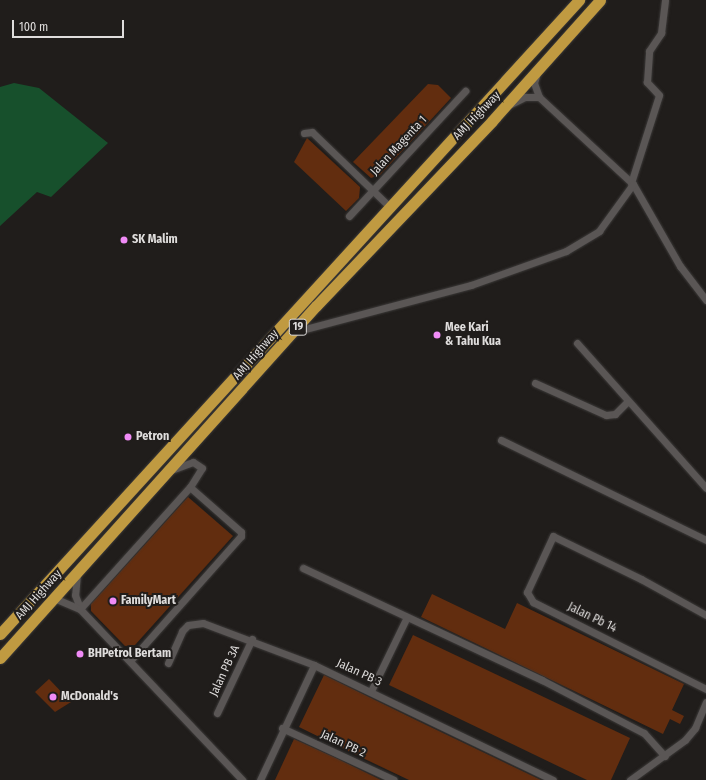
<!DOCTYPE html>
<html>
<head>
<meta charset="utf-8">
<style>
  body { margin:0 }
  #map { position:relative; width:706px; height:780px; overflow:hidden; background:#201d1b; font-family:"Fira Sans Condensed",sans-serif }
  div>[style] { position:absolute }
  .green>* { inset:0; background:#17502c }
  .building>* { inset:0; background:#622d0f }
  .roads { filter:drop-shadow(0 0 1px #3c3a39) drop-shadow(0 0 1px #3c3a39) }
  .minor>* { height:7px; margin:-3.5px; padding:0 3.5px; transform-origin:3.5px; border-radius:3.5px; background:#5a5655 }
  .highway>* { height:11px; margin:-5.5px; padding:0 5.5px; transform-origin:5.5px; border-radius:5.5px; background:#c09a41 }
  .dots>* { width:11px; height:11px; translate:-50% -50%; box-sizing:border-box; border:2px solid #201d1b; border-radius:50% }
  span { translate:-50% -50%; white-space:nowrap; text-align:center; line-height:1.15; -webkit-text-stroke:4px #201d1b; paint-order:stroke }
  .shield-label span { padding:1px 3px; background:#201d1b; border:1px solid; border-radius:3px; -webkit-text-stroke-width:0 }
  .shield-label { font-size:11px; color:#dfdddc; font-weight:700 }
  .street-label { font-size:12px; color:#dfdddc }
  .poi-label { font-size:12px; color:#dfdddc; font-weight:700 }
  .left { translate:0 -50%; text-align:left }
  .scale { position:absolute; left:12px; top:20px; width:112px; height:18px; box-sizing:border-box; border:2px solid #dfdddc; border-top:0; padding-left:5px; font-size:12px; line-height:14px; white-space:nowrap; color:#dfdddc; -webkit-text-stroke:3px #201d1b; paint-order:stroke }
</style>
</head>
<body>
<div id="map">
  <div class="green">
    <i style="clip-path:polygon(14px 83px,39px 88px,108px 143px,51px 197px,37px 192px,0 226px,0 87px)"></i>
  </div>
  <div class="building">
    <i style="clip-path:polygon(428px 84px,438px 85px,451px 98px,380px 175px,371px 178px,353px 162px)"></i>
    <i style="clip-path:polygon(307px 138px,360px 187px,359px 198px,346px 211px,294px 162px)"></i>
    <i style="clip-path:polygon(188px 497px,233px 536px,135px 645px,125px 646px,91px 611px,91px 604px)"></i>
    <i style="clip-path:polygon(432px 594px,505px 629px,517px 603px,684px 684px,672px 710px,684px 716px,680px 724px,670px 719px,663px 734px,421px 617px)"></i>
    <i style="clip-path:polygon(413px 635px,630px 738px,611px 780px,587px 780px,389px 685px)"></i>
    <i style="clip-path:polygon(324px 675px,418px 721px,541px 780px,409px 780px,348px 751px,299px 727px)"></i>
    <i style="clip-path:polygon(49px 679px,71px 702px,55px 712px,35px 692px)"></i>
    <i style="clip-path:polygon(294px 739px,338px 759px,381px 780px,275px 780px)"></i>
  </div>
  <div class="roads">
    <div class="minor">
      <i style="left:537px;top:73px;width:10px;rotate:107deg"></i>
      <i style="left:534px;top:83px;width:15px;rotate:70deg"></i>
      <i style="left:539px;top:97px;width:128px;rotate:42.8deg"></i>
      <i style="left:633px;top:184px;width:95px;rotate:60.2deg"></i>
      <i style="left:680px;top:266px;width:43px;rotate:52.6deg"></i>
      <i style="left:509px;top:105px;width:18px;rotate:-27deg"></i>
      <i style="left:525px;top:97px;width:14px"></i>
      <i style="left:304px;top:133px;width:8px;rotate:-7deg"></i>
      <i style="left:312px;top:132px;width:107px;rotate:43.9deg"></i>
      <i style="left:631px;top:183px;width:92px;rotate:-72.3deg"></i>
      <i style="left:659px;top:95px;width:18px;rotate:-133deg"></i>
      <i style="left:647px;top:82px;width:31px;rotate:-86deg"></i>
      <i style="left:649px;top:51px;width:22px;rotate:-56deg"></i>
      <i style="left:661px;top:33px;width:33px;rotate:-83deg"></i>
      <i style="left:349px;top:216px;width:171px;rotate:-47.1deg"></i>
      <i style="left:294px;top:332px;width:183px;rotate:-14.9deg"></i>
      <i style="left:471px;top:285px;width:101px;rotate:-19.7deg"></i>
      <i style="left:566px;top:251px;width:39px;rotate:-31deg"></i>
      <i style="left:599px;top:231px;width:58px;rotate:-54.1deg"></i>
      <i style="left:577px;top:343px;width:194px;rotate:48.3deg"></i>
      <i style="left:535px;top:383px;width:78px;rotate:24.3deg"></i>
      <i style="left:606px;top:415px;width:9px;rotate:-6deg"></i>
      <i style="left:615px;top:414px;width:18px;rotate:-45deg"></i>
      <i style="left:501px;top:440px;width:228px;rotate:26deg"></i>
      <i style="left:303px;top:568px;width:264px;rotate:25.1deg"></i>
      <i style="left:542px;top:680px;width:115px;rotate:27.5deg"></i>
      <i style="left:644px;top:733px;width:31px;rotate:48deg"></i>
      <i style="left:77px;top:574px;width:21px;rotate:95deg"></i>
      <i style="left:75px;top:595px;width:14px;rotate:69deg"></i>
      <i style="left:54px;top:598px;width:28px;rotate:23deg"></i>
      <i style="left:80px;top:609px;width:236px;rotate:46.5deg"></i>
      <i style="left:80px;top:609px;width:164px;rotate:-48deg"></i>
      <i style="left:190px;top:487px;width:22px;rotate:-58deg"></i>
      <i style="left:202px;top:468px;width:11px;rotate:-146deg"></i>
      <i style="left:193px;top:462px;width:23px;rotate:160deg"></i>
      <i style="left:706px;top:615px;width:74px;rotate:-151deg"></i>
      <i style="left:641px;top:579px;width:98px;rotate:-154deg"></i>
      <i style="left:553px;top:536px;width:62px;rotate:114.9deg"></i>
      <i style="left:527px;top:592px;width:12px;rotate:59deg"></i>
      <i style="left:533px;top:602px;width:194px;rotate:26.7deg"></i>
      <i style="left:130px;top:661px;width:167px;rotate:-48.4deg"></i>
      <i style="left:241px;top:536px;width:4px;rotate:-90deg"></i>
      <i style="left:241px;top:532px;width:68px;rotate:-138.6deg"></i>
      <i style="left:168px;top:663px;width:35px;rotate:-66deg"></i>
      <i style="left:182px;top:631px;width:8px;rotate:-45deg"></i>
      <i style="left:188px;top:625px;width:15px;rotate:-8deg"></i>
      <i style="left:203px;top:623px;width:119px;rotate:20.7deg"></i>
      <i style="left:314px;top:665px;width:265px;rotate:25.7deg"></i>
      <i style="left:371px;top:691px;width:82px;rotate:-64.1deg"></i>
      <i style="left:217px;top:713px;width:82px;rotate:-64.7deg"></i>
      <i style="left:282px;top:728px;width:123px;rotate:24.9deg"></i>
      <i style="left:260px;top:780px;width:127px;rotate:-64.8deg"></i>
      <i style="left:630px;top:780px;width:68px;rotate:-36deg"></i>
      <i style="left:685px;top:740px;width:16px;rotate:-50deg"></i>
      <i style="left:695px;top:728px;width:28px;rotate:-67deg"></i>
    </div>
    <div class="highway">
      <i style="left:0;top:634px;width:859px;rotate:-47.6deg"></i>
      <i style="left:0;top:658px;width:473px;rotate:-48.1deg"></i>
      <i style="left:316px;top:306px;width:255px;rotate:-46.4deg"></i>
      <i style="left:492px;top:121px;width:162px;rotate:-48.2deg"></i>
    </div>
  </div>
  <div class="dots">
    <i style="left:124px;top:240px;background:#f08bf6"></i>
    <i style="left:437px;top:335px;background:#f08bf6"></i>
    <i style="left:128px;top:437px;background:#f08bf6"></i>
    <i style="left:113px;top:601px;background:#f08bf6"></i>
    <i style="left:80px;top:654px;background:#f08bf6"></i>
    <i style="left:53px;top:697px;background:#f08bf6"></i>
  </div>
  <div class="shield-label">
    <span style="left:298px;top:327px">19</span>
  </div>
  <div class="street-label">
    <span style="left:477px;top:116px;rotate:-46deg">AMJ Highway</span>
    <span style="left:399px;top:146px;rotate:-47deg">Jalan Magenta 1</span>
    <span style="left:256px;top:355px;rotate:-49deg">AMJ Highway</span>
    <span style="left:39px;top:595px;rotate:-48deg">AMJ Highway</span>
    <span style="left:592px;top:618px;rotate:26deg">Jalan Pb 14</span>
    <span style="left:225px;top:671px;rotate:-65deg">Jalan PB 3A</span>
    <span style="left:359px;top:673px;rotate:25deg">Jalan PB 3</span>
    <span style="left:343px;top:744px;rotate:25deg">Jalan PB 2</span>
  </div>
  <div class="poi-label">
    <span class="left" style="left:132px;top:240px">SK Malim</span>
    <span class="left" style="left:445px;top:335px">Mee Kari<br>&amp; Tahu Kua</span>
    <span class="left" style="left:136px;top:437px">Petron</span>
    <span class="left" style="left:121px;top:601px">FamilyMart</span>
    <span class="left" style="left:88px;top:654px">BHPetrol Bertam</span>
    <span class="left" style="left:61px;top:697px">McDonald's</span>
  </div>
  <div class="scale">100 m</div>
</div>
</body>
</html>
